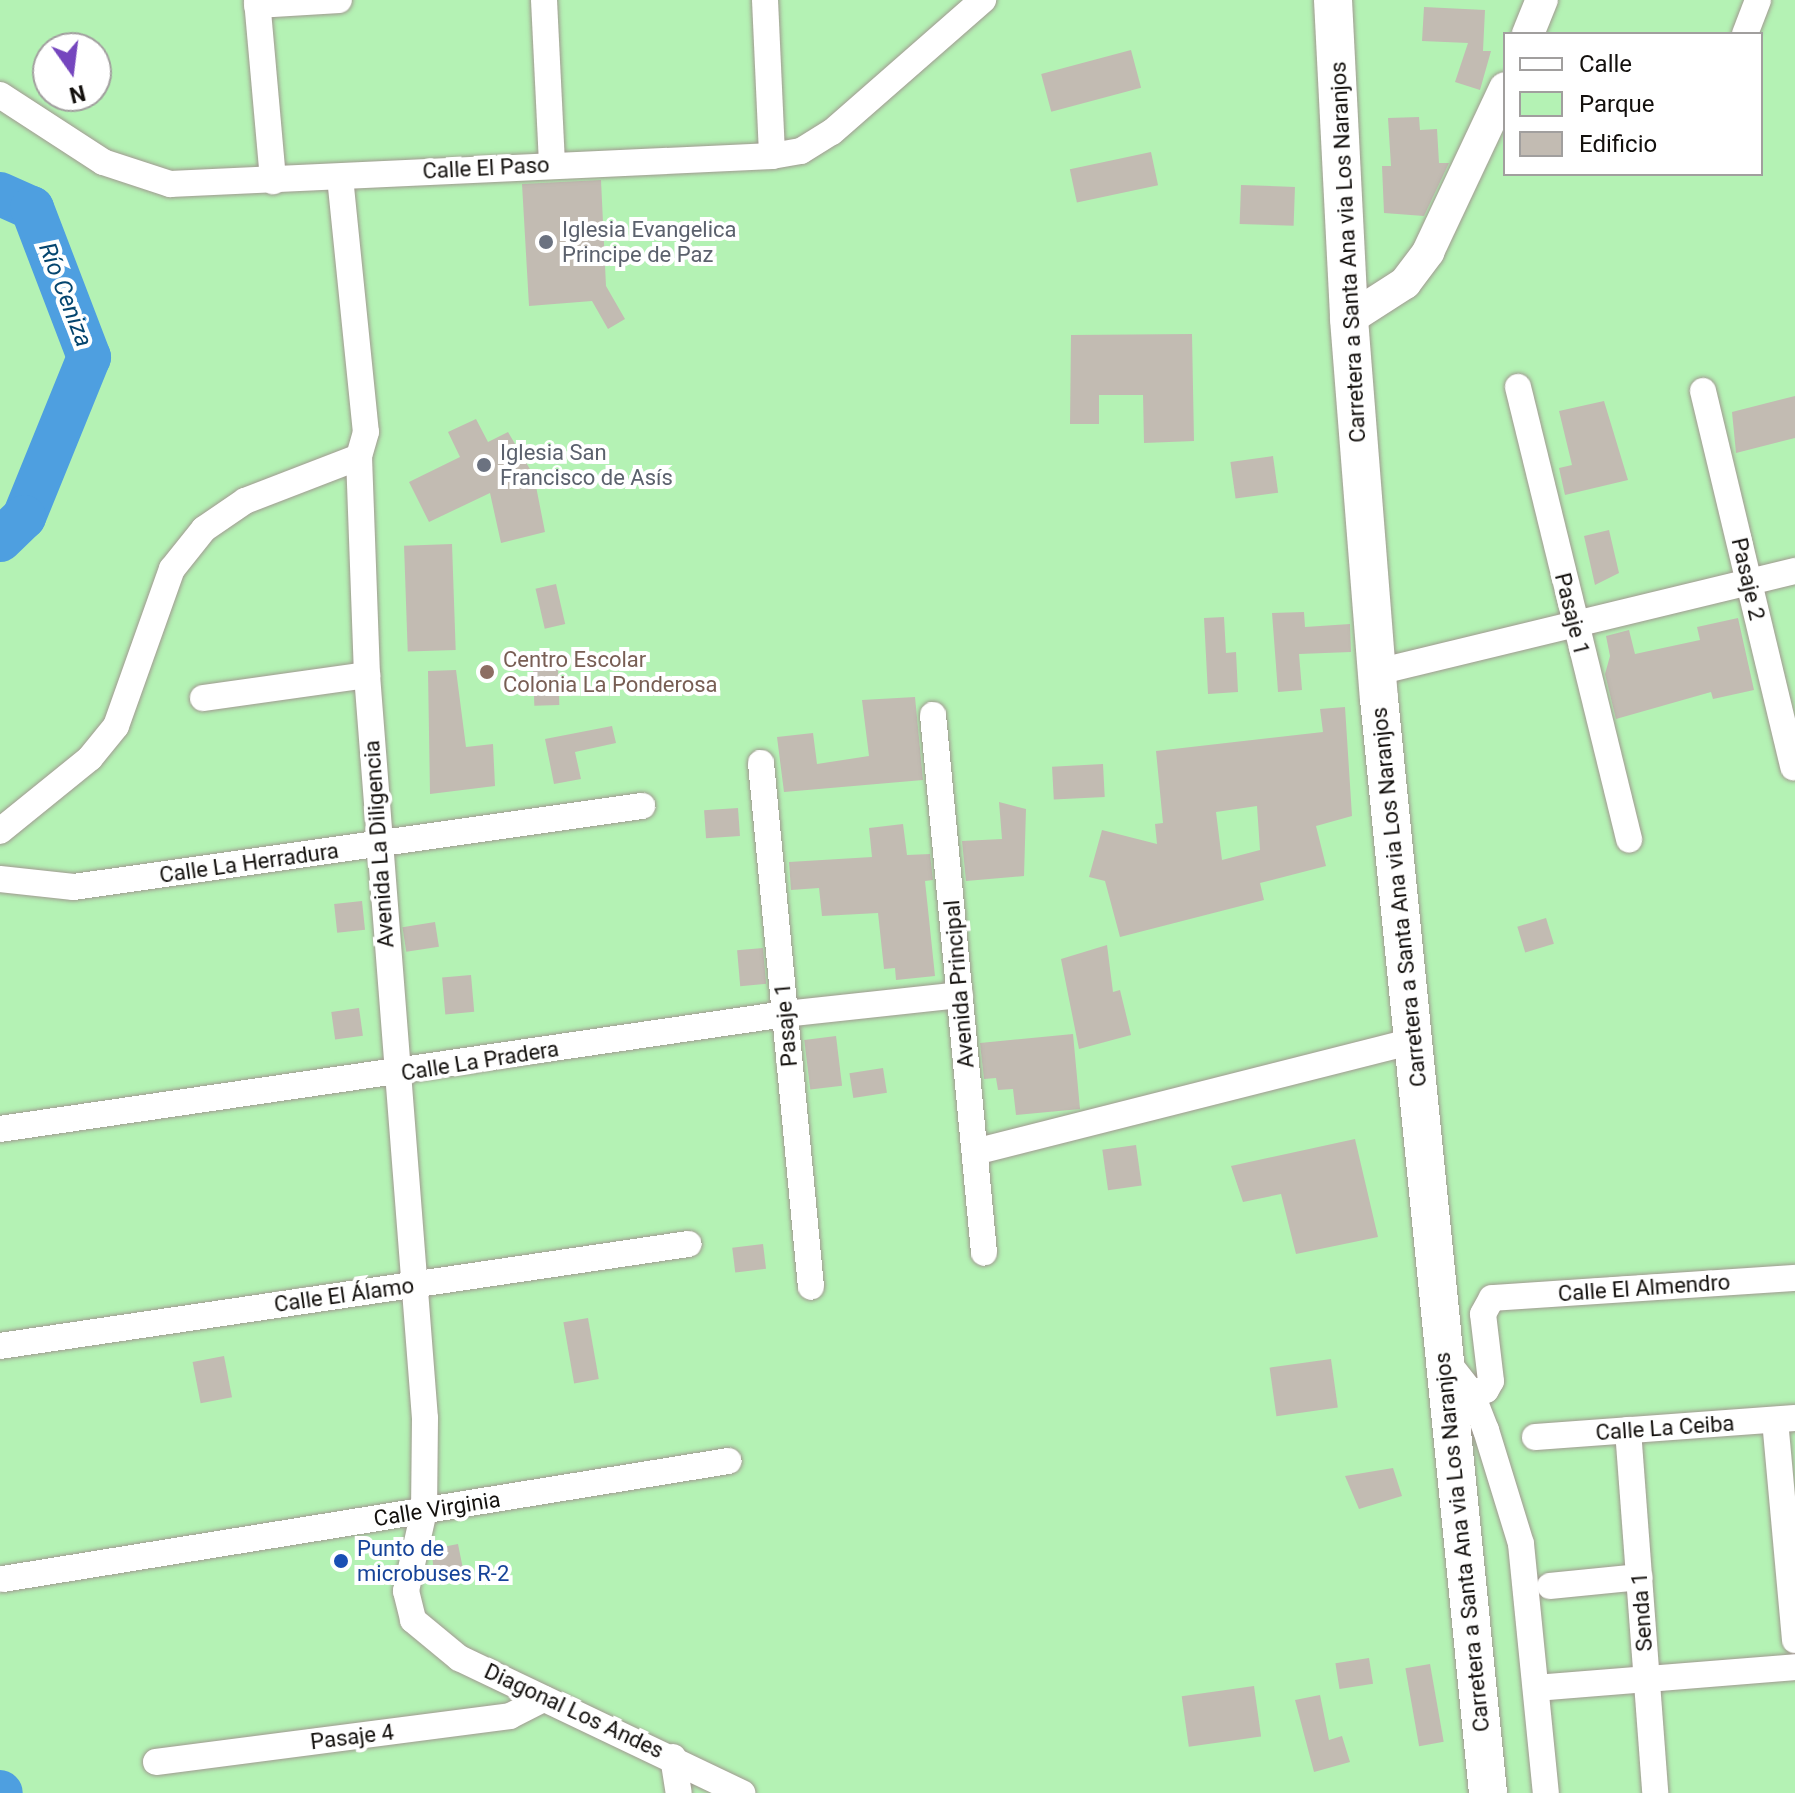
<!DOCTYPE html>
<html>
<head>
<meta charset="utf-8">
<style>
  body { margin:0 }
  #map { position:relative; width:1795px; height:1793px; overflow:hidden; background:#fef5ec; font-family:Roboto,sans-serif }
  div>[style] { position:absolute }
  .green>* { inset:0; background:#b4f2b4 }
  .river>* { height:44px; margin:-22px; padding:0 22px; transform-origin:22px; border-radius:22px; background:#4e9fe0 }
  .building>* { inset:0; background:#c2bbb2; transform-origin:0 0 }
  .roads { filter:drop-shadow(0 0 2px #a19991) drop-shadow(0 0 2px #a19991) }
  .minor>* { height:26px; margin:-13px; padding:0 13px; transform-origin:13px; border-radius:13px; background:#fff }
  .tertiary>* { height:32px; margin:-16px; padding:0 16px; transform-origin:16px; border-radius:16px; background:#fff }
  .secondary>* { height:38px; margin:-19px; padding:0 19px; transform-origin:19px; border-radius:19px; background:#fff }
  .dots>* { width:22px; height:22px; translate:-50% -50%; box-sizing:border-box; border:4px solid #fff; border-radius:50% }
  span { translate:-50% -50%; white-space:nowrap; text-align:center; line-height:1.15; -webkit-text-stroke:8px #fff; paint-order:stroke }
  .street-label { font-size:22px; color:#13100d }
  .worship-label { font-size:22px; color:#5b616d }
  .left { translate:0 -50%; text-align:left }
  .education-label { font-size:22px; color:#785e54 }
  .transit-label { font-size:22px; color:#164399 }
  .water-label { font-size:24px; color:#04456f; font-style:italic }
  .legend { position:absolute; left:1503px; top:32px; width:260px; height:144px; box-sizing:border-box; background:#fff; border:2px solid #a19f9e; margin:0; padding:10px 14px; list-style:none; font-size:24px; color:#13100d }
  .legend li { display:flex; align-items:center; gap:16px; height:40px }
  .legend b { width:40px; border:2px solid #a19f9e }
  .north { position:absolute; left:32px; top:32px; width:80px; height:80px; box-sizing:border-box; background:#fff; border:2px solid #a19f9e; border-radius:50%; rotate:166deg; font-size:22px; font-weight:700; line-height:32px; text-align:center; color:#13100d }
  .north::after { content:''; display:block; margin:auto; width:28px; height:36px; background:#7546be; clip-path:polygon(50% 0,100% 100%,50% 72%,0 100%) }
</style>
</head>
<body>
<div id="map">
  <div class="green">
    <i style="clip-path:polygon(evenodd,0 0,1795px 0,1795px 1793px,0 1793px,0 0,1505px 34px,1761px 34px,1761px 174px,1505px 174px,1505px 34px,0 0,48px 48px,96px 48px,96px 96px,48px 96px,48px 48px)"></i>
  </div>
  <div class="river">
    <i style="left:0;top:194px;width:35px;rotate:24deg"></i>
    <i style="left:32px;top:208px;width:160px;rotate:69.1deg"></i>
    <i style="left:89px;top:357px;width:173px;rotate:112.1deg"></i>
    <i style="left:24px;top:517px;width:33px;rotate:136deg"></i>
    <i style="left:0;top:1792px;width:1px;rotate:45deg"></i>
  </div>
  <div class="building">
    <i style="clip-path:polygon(1424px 7px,1485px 10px,1483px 51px,1491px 51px,1480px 90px,1455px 82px,1468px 43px,1422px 41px)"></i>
    <i style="left:1131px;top:50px;width:39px;height:93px;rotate:75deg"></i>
    <i style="clip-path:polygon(1419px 117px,1420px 130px,1437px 129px,1439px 163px,1449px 163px,1424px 216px,1384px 213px,1382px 166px,1391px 166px,1388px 118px)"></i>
    <i style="left:1151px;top:152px;width:34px;height:83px;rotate:78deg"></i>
    <i style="clip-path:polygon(601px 180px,606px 286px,625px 319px,608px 329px,592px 301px,529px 306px,522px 184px)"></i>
    <i style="left:1241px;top:185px;width:54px;height:39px;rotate:2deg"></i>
    <i style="clip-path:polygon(1192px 334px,1194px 441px,1144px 443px,1143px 395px,1099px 395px,1099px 424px,1070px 424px,1071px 335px)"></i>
    <i style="clip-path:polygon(1795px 396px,1795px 438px,1736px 453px,1732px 412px)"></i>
    <i style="clip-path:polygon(1604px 401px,1628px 480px,1565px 495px,1559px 468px,1572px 465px,1559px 411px)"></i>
    <i style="clip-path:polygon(476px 419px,488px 442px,508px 432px,534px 476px,545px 532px,501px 543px,490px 493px,429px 522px,409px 482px,460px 457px,448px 432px)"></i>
    <i style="left:1273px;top:456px;width:37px;height:43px;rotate:82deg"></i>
    <i style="clip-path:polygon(1609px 530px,1619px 573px,1595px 585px,1584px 536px)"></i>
    <i style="left:452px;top:544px;width:106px;height:48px;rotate:88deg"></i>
    <i style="left:556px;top:584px;width:41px;height:21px;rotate:77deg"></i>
    <i style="clip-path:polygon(1304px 612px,1305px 627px,1350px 624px,1351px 652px,1299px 654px,1302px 690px,1278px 692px,1272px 613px)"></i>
    <i style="clip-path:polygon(1224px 617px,1226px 653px,1236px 652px,1238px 692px,1208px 694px,1204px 618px)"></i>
    <i style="clip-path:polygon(1738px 618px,1754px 690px,1713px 699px,1711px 692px,1616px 719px,1605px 674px,1610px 656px,1606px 636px,1629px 630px,1635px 654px,1700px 640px,1697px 627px)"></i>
    <i style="left:558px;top:667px;width:38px;height:25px;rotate:88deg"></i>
    <i style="clip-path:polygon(456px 670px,466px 747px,493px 744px,495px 786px,430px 794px,428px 671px)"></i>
    <i style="clip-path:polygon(915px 697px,923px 780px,784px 792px,777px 737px,813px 733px,817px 764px,869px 756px,862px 700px)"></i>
    <i style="clip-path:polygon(evenodd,1345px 707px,1352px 816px,1316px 826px,1326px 866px,1260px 883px,1264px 900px,1120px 937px,1105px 881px,1089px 877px,1102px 830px,1157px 844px,1155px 824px,1163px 823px,1156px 751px,1323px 732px,1320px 709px,1345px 707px,1257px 806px,1260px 850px,1222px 860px,1216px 812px,1257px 806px)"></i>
    <i style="clip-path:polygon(612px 726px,616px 743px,575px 752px,581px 779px,554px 784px,545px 739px)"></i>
    <i style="left:1103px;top:764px;width:33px;height:51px;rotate:87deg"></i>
    <i style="clip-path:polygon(999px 802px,1026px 809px,1024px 876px,966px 881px,962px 841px,1002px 839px)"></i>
    <i style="left:738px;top:808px;width:28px;height:34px;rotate:86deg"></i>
    <i style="clip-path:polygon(903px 824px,907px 855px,930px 854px,933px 880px,925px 881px,935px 976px,896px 980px,895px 968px,884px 969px,878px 913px,822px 916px,819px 888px,791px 890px,789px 862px,872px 857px,869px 828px)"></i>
    <i style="left:362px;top:901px;width:29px;height:28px;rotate:84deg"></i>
    <i style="left:1546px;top:918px;width:27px;height:30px;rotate:73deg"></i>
    <i style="left:435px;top:922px;width:25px;height:33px;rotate:81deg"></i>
    <i style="clip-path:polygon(1107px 945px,1113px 992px,1120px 990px,1131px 1035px,1079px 1049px,1061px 959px)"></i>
    <i style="left:763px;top:948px;width:36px;height:26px;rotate:85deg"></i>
    <i style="left:471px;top:975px;width:37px;height:29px;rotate:85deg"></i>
    <i style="left:359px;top:1008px;width:28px;height:28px;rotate:82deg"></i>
    <i style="clip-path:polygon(1073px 1034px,1080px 1109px,1016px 1115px,1013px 1089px,998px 1090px,996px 1078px,984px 1079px,980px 1043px)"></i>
    <i style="left:836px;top:1036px;width:50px;height:32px;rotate:83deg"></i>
    <i style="left:883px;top:1068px;width:25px;height:34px;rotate:81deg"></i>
    <i style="clip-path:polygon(1355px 1139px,1378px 1237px,1296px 1254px,1281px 1194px,1243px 1202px,1231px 1166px)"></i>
    <i style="left:1136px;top:1145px;width:41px;height:34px;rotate:82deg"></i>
    <i style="left:763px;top:1244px;width:25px;height:31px;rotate:83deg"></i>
    <i style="left:588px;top:1318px;width:62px;height:25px;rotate:80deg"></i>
    <i style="left:224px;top:1356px;width:42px;height:32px;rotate:79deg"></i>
    <i style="left:1331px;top:1359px;width:49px;height:62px;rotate:82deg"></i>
    <i style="clip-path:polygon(1393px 1468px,1402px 1496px,1359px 1509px,1345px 1476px)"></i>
    <i style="clip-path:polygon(458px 1544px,464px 1574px,434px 1581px,432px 1549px)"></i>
    <i style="left:1369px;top:1658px;width:26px;height:34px;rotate:81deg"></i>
    <i style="left:1430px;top:1664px;width:79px;height:25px;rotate:80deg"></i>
    <i style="left:1254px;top:1686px;width:51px;height:73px;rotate:82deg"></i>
    <i style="clip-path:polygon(1320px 1695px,1329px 1740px,1342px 1736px,1350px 1762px,1314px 1772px,1295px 1700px)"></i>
  </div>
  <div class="roads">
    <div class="minor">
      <i style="left:257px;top:0;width:182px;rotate:84.9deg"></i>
      <i style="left:544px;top:0;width:164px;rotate:87.2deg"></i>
      <i style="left:765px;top:0;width:156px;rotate:87.4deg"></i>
      <i style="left:257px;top:5px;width:82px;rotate:-3.5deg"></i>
      <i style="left:1745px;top:34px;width:36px;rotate:-69deg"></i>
      <i style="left:0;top:95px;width:123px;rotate:33deg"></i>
      <i style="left:103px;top:162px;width:71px;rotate:18.2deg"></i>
      <i style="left:170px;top:184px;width:603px;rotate:-2.66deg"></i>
      <i style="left:772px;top:156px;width:29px;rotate:-10deg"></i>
      <i style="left:801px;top:151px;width:36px;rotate:-32deg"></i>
      <i style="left:832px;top:132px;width:201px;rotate:-41.2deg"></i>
      <i style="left:340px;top:177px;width:256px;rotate:84.2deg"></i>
      <i style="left:366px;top:432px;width:26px;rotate:106deg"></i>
      <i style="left:359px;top:457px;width:218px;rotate:87.9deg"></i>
      <i style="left:367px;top:675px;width:745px;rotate:85.54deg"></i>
      <i style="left:425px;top:1418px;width:93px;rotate:90.6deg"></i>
      <i style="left:424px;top:1511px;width:82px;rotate:102.7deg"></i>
      <i style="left:406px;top:1591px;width:30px;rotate:76deg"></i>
      <i style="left:413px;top:1620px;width:60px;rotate:39.6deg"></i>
      <i style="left:459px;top:1658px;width:314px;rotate:25.5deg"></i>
      <i style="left:1518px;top:387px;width:466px;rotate:76.2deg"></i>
      <i style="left:1703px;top:391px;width:387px;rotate:76.5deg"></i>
      <i style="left:1377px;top:672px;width:430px;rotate:-13.6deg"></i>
      <i style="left:203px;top:698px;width:166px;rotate:-8deg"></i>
      <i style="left:933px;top:715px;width:540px;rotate:84.58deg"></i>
      <i style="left:761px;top:763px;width:526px;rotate:84.55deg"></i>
      <i style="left:0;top:831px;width:116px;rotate:-39deg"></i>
      <i style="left:90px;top:758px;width:41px;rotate:-50.9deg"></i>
      <i style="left:116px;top:726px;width:167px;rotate:-70.4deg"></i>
      <i style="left:172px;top:569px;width:51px;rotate:-51.3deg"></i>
      <i style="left:204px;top:529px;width:50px;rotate:-34.3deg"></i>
      <i style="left:245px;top:501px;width:122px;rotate:-21.1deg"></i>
      <i style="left:0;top:879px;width:74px;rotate:6.2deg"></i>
      <i style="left:74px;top:887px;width:574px;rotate:-8.12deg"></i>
      <i style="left:0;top:1129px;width:793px;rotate:-8.33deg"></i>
      <i style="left:785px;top:1014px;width:176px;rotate:-6.2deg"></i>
      <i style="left:975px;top:1152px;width:452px;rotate:-14.2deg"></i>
      <i style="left:0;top:1346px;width:696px;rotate:-8.43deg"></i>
      <i style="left:1445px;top:1359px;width:42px;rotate:51.8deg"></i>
      <i style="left:1471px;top:1392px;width:41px;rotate:68.5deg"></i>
      <i style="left:1486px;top:1430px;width:119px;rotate:72.9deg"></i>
      <i style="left:1521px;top:1544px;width:250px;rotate:84.3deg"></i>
      <i style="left:1471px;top:1392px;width:15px;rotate:-8deg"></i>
      <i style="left:1486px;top:1390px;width:10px;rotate:-61deg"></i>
      <i style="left:1491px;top:1381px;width:67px;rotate:-96.8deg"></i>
      <i style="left:1483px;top:1314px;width:18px;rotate:-61deg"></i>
      <i style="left:1492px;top:1298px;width:304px;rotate:-3.8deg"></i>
      <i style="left:1775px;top:1420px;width:221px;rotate:84.8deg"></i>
      <i style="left:1628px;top:1430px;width:364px;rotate:85.7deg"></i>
      <i style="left:1535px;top:1437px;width:261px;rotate:-4.2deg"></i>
      <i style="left:3px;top:1579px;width:735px;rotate:-9.24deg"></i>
      <i style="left:1550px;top:1586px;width:90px;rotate:-5.7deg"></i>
      <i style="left:1536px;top:1688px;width:260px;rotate:-4.6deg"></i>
      <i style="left:673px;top:1757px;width:36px;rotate:81deg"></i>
      <i style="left:156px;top:1762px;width:357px;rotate:-7.4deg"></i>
      <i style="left:510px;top:1716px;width:38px;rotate:-27deg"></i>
    </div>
    <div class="tertiary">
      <i style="left:1528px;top:34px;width:37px;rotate:-68deg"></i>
      <i style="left:1349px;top:319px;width:67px;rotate:-32.7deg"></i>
      <i style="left:1405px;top:283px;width:39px;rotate:-53deg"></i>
      <i style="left:1428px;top:252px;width:181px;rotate:-64.8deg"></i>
    </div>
    <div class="secondary">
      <i style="left:1333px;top:0;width:319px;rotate:87.1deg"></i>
      <i style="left:1349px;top:319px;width:381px;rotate:85.5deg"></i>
      <i style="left:1379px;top:699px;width:1099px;rotate:84.31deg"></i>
    </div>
  </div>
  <div class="dots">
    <i style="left:546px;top:242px;background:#6b7280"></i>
    <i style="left:484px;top:465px;background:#6b7280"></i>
    <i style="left:487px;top:672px;background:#8d6e63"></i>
    <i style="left:341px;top:1561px;background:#1a4fb4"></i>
  </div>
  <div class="street-label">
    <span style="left:486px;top:168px;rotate:-3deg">Calle El Paso</span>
    <span style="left:1348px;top:252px;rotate:-93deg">Carretera a Santa Ana via Los Naranjos</span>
    <span style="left:1748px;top:579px;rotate:77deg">Pasaje 2</span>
    <span style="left:1572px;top:614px;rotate:76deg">Pasaje 1</span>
    <span style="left:379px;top:844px;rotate:-94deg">Avenida La Diligencia</span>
    <span style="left:249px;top:863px;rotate:-8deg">Calle La Herradura</span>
    <span style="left:1399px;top:897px;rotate:-96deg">Carretera a Santa Ana via Los Naranjos</span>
    <span style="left:959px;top:984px;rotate:-95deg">Avenida Principal</span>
    <span style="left:786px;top:1025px;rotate:-95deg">Pasaje 1</span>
    <span style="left:480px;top:1061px;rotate:-9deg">Calle La Pradera</span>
    <span style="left:1644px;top:1288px;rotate:-4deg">Calle El Almendro</span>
    <span style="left:344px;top:1295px;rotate:-8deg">Calle El Álamo</span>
    <span style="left:1665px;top:1428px;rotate:-4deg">Calle La Ceiba</span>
    <span style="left:437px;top:1509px;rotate:-9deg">Calle Virginia</span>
    <span style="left:1462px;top:1542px;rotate:-96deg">Carretera a Santa Ana via Los Naranjos</span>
    <span style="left:1642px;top:1612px;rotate:-94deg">Senda 1</span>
    <span style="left:574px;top:1711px;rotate:25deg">Diagonal Los Andes</span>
    <span style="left:352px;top:1737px;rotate:-7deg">Pasaje 4</span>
  </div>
  <div class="worship-label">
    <span class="left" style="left:562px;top:242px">Iglesia Evangelica<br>Principe de Paz</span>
    <span class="left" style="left:500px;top:465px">Iglesia San<br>Francisco de Asís</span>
  </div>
  <div class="education-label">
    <span class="left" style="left:503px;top:672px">Centro Escolar<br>Colonia La Ponderosa</span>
  </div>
  <div class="transit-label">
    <span class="left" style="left:357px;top:1561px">Punto de<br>microbuses R-2</span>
  </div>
  <div class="water-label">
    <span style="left:65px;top:295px;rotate:69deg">Río Ceniza</span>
  </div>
  <ul class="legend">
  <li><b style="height:10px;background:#fff"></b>Calle</li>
  <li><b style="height:22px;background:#b4f2b4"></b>Parque</li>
  <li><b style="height:22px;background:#c2bbb2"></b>Edificio</li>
  </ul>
  <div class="north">N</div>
</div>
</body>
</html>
